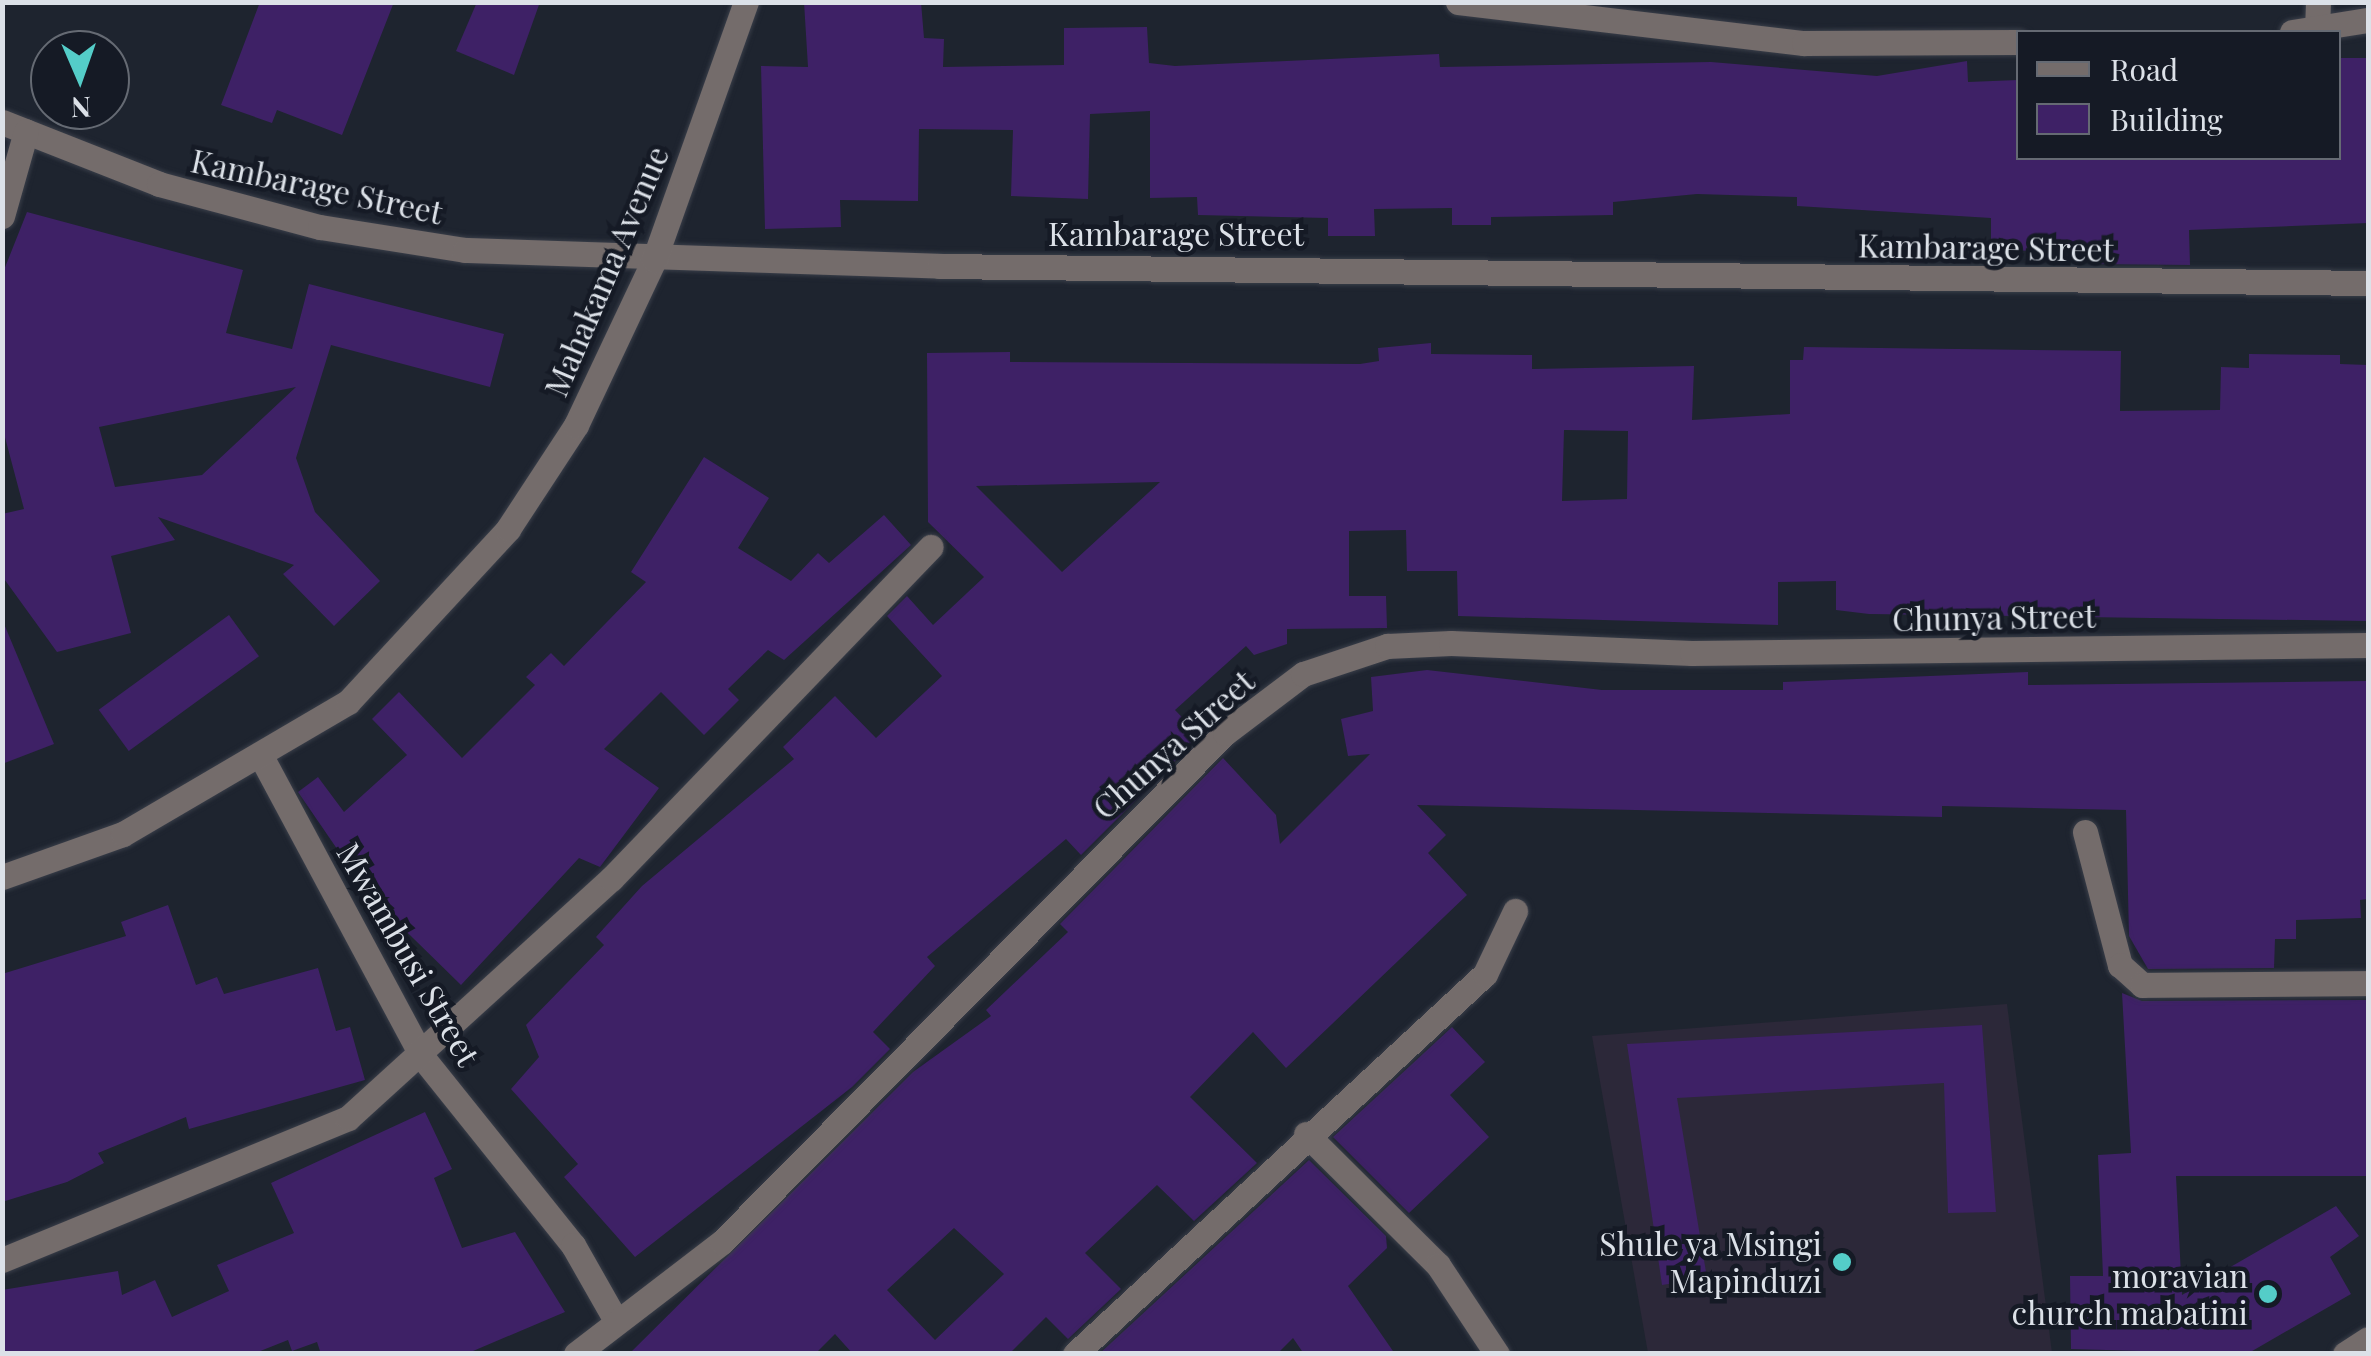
<!DOCTYPE html>
<html>
<head>
<meta charset="utf-8">
<style>
  body { margin:0 }
  #map { position:relative; width:2371px; height:1356px; overflow:hidden; background:#1e242f; font-family:"Playfair Display",serif }
  div>[style] { position:absolute }
  .education>* { inset:0; background:#2c2839 }
  .building>* { inset:0; background:#3e2166; transform-origin:0 0 }
  .roads { filter:drop-shadow(0 0 2px #393e49) drop-shadow(0 0 2px #393e49) }
  .minor>* { height:25px; margin:-12.5px; padding:0 12.5px; transform-origin:12.5px; border-radius:12.5px; background:#746c6b }
  .dots>* { width:28px; height:28px; translate:-50% -50%; box-sizing:border-box; border:5px solid #151a25; border-radius:50% }
  span { translate:-50% -50%; white-space:nowrap; text-align:center; line-height:1.15; -webkit-text-stroke:9px #151a25; paint-order:stroke }
  .street-label { font-size:32px; color:#dce1e8 }
  .poi-label { font-size:32px; color:#dce1e8 }
  .right { translate:-100% -50%; text-align:right }
  .frame { position:absolute; inset:0; border:5px solid #dce1e8; pointer-events:none }
  .legend { position:absolute; left:2016px; top:30px; width:325px; height:130px; box-sizing:border-box; background:#151a25; border:2px solid #656a73; margin:0; padding:12px 18px; list-style:none; font-size:30px; color:#dce1e8 }
  .legend li { display:flex; align-items:center; gap:20px; height:50px }
  .legend b { width:50px; border:2px solid #656a73 }
  .north { position:absolute; left:30px; top:30px; width:100px; height:100px; box-sizing:border-box; background:#151a25; border:2px solid #656a73; border-radius:50%; rotate:178deg; font-size:28px; font-weight:700; line-height:40px; text-align:center; color:#dce1e8 }
  .north::after { content:''; display:block; margin:auto; width:35px; height:45px; background:#54cdc8; clip-path:polygon(50% 0,100% 100%,50% 72%,0 100%) }
</style>
</head>
<body>
<div id="map">
  <div class="education">
    <i style="clip-path:polygon(2007px 1004px,2052px 1353px,1648px 1353px,1592px 1036px)"></i>
  </div>
  <div class="building">
    <i style="clip-path:polygon(260px 2px,394px 2px,342px 135px,277px 110px,272px 123px,221px 105px)"></i>
    <i style="clip-path:polygon(477px 2px,540px 2px,514px 75px,456px 51px)"></i>
    <i style="clip-path:polygon(804px 2px,921px 2px,924px 38px,944px 39px,943px 67px,1064px 65px,1064px 28px,1147px 27px,1149px 63px,1175px 66px,1439px 54px,1440px 67px,1711px 62px,1877px 76px,1967px 61px,1968px 82px,2018px 80px,2018px 158px,2338px 158px,2338px 58px,2368px 58px,2368px 223px,2189px 230px,2190px 265px,2094px 264px,2094px 250px,1991px 251px,1991px 218px,1797px 206px,1797px 197px,1697px 194px,1613px 202px,1613px 215px,1491px 217px,1491px 225px,1452px 225px,1452px 208px,1374px 209px,1375px 236px,1328px 236px,1328px 218px,1198px 215px,1197px 197px,1150px 198px,1150px 111px,1090px 114px,1088px 199px,1011px 196px,1013px 130px,919px 129px,918px 201px,840px 200px,841px 227px,765px 229px,761px 66px,808px 67px)"></i>
    <i style="clip-path:polygon(evenodd,27px 212px,243px 270px,226px 333px,292px 349px,309px 284px,504px 334px,490px 387px,331px 345px,296px 458px,315px 512px,380px 581px,334px 626px,283px 574px,294px 565px,158px 517px,175px 540px,111px 556px,131px 633px,57px 652px,2px 576px,2px 514px,24px 509px,2px 426px,2px 275px,27px 212px,296px 387px,202px 475px,115px 487px,99px 427px,296px 387px)"></i>
    <i style="clip-path:polygon(evenodd,1431px 343px,1431px 354px,1532px 355px,1532px 369px,1694px 366px,1692px 420px,1790px 414px,1790px 360px,1803px 360px,1804px 347px,2121px 351px,2120px 411px,2220px 410px,2221px 367px,2249px 368px,2249px 354px,2340px 355px,2340px 364px,2368px 365px,2368px 621px,1869px 614px,1836px 610px,1836px 581px,1778px 582px,1778px 625px,1458px 616px,1457px 571px,1407px 571px,1406px 530px,1349px 531px,1349px 596px,1386px 596px,1387px 628px,1287px 629px,1287px 644px,1254px 655px,1246px 646px,1175px 710px,1200px 736px,1081px 855px,1066px 839px,927px 957px,935px 966px,873px 1032px,890px 1049px,852px 1087px,635px 1257px,564px 1177px,578px 1164px,511px 1089px,539px 1057px,526px 1025px,604px 945px,596px 937px,642px 886px,794px 759px,783px 747px,835px 696px,876px 738px,942px 676px,887px 616px,907px 596px,933px 625px,984px 577px,928px 522px,927px 353px,1010px 352px,1010px 362px,1360px 364px,1379px 361px,1378px 348px,1431px 343px,1564px 430px,1628px 431px,1627px 499px,1562px 501px,1564px 430px,1431px 343px,1160px 482px,1062px 572px,976px 486px,1160px 482px)"></i>
    <i style="clip-path:polygon(704px 457px,769px 498px,738px 548px,791px 581px,818px 553px,829px 563px,884px 515px,911px 545px,784px 660px,768px 650px,728px 689px,739px 700px,704px 735px,661px 692px,604px 749px,659px 788px,600px 867px,579px 858px,461px 985px,368px 894px,298px 792px,318px 777px,344px 812px,407px 755px,372px 719px,399px 692px,462px 758px,535px 685px,526px 677px,551px 653px,564px 666px,646px 582px,631px 572px)"></i>
    <i style="left:229px;top:615px;width:51px;height:161px;rotate:54deg"></i>
    <i style="clip-path:polygon(2px 619px,54px 744px,2px 764px)"></i>
    <i style="clip-path:polygon(evenodd,1427px 670px,1602px 690px,1783px 690px,1783px 682px,2028px 672px,2028px 685px,2368px 681px,2368px 899px,2360px 900px,2361px 918px,2296px 920px,2296px 939px,2275px 939px,2274px 968px,2148px 969px,2129px 936px,2126px 810px,1942px 806px,1942px 817px,1417px 805px,1446px 835px,1428px 853px,1467px 895px,1286px 1068px,1253px 1032px,1190px 1097px,1257px 1163px,1194px 1221px,1157px 1185px,1085px 1253px,1121px 1289px,1068px 1339px,1046px 1317px,1009px 1354px,853px 1354px,835px 1334px,815px 1354px,629px 1354px,913px 1072px,991px 1016px,986px 1010px,1068px 932px,1060px 924px,1223px 758px,1276px 815px,1280px 844px,1370px 754px,1348px 756px,1341px 719px,1373px 711px,1371px 677px,1427px 670px,954px 1228px,1004px 1274px,935px 1340px,887px 1290px,954px 1228px)"></i>
    <i style="clip-path:polygon(168px 905px,196px 985px,217px 977px,224px 994px,318px 968px,336px 1031px,350px 1027px,365px 1080px,189px 1129px,186px 1117px,98px 1153px,104px 1163px,67px 1182px,2px 1202px,2px 974px,126px 936px,121px 922px)"></i>
    <i style="clip-path:polygon(2122px 993px,2142px 1001px,2368px 1000px,2368px 1176px,2176px 1176px,2182px 1295px,2336px 1206px,2359px 1236px,2330px 1257px,2351px 1294px,2247px 1354px,2071px 1349px,2070px 1276px,2103px 1276px,2098px 1155px,2131px 1153px)"></i>
    <i style="clip-path:polygon(1982px 1025px,1996px 1212px,1948px 1213px,1944px 1083px,1677px 1098px,1707px 1278px,1662px 1285px,1627px 1044px)"></i>
    <i style="clip-path:polygon(1452px 1027px,1485px 1062px,1450px 1095px,1489px 1137px,1409px 1213px,1333px 1137px)"></i>
    <i style="clip-path:polygon(425px 1112px,452px 1169px,434px 1178px,462px 1248px,515px 1232px,565px 1312px,466px 1354px,321px 1354px,317px 1342px,292px 1351px,288px 1340px,253px 1354px,2px 1354px,2px 1290px,118px 1271px,122px 1295px,155px 1280px,172px 1317px,229px 1291px,217px 1265px,294px 1233px,271px 1183px)"></i>
    <i style="clip-path:polygon(1309px 1160px,1386px 1236px,1387px 1248px,1348px 1286px,1395px 1354px,1304px 1354px,1293px 1338px,1277px 1354px,1099px 1354px)"></i>
  </div>
  <div class="roads">
    <div class="minor">
      <i style="left:1458px;top:2px;width:348px;rotate:6.8deg"></i>
      <i style="left:1804px;top:43px;width:214px;rotate:-0.3deg"></i>
      <i style="left:2317px;top:31px;width:29px;rotate:-88deg"></i>
      <i style="left:2292px;top:32px;width:77px;rotate:-9deg"></i>
      <i style="left:2px;top:122px;width:169px;rotate:21.5deg"></i>
      <i style="left:159px;top:184px;width:167px;rotate:15deg"></i>
      <i style="left:320px;top:227px;width:147px;rotate:9deg"></i>
      <i style="left:465px;top:250px;width:474px;rotate:1.9deg"></i>
      <i style="left:939px;top:266px;width:1429px;rotate:0.68deg"></i>
      <i style="left:2px;top:216px;width:88px;rotate:-74.2deg"></i>
      <i style="left:263px;top:760px;width:338px;rotate:61.8deg"></i>
      <i style="left:423px;top:1058px;width:240px;rotate:51.3deg"></i>
      <i style="left:573px;top:1245px;width:85px;rotate:60.4deg"></i>
      <i style="left:2085px;top:832px;width:138px;rotate:75.3deg"></i>
      <i style="left:2120px;top:965px;width:30px;rotate:42deg"></i>
      <i style="left:2142px;top:985px;width:226px;rotate:-0.5deg"></i>
      <i style="left:2px;top:877px;width:128px;rotate:-19.6deg"></i>
      <i style="left:123px;top:834px;width:261px;rotate:-30.4deg"></i>
      <i style="left:348px;top:702px;width:236px;rotate:-47.2deg"></i>
      <i style="left:508px;top:529px;width:124px;rotate:-56.8deg"></i>
      <i style="left:576px;top:425px;width:183px;rotate:-64.7deg"></i>
      <i style="left:654px;top:260px;width:274px;rotate:-70.4deg"></i>
      <i style="left:1306px;top:1134px;width:186px;rotate:44.8deg"></i>
      <i style="left:1438px;top:1265px;width:107px;rotate:56.5deg"></i>
      <i style="left:2px;top:1260px;width:374px;rotate:-22.3deg"></i>
      <i style="left:348px;top:1118px;width:355px;rotate:-42.3deg"></i>
      <i style="left:611px;top:879px;width:461px;rotate:-46.1deg"></i>
      <i style="left:576px;top:1354px;width:184px;rotate:-37.5deg"></i>
      <i style="left:722px;top:1242px;width:716px;rotate:-45.34deg"></i>
      <i style="left:1225px;top:733px;width:98px;rotate:-37.1deg"></i>
      <i style="left:1303px;top:674px;width:89px;rotate:-18.4deg"></i>
      <i style="left:1387px;top:646px;width:64px;rotate:-2.7deg"></i>
      <i style="left:1451px;top:643px;width:241px;rotate:2.4deg"></i>
      <i style="left:1692px;top:653px;width:676px;rotate:-0.68deg"></i>
      <i style="left:1075px;top:1354px;width:559px;rotate:-42.83deg"></i>
      <i style="left:1485px;top:974px;width:70px;rotate:-64.5deg"></i>
      <i style="left:2345px;top:1354px;width:27px;rotate:-33deg"></i>
    </div>
  </div>
  <div class="dots">
    <i style="left:1842px;top:1262px;background:#54cdc8"></i>
    <i style="left:2268px;top:1294px;background:#54cdc8"></i>
  </div>
  <div class="street-label">
    <span style="left:317px;top:186px;rotate:12deg">Kambarage Street</span>
    <span style="left:1176px;top:233px">Kambarage Street</span>
    <span style="left:1986px;top:247px;rotate:1deg">Kambarage Street</span>
    <span style="left:606px;top:271px;rotate:-67deg">Mahakama Avenue</span>
    <span style="left:1994px;top:617px;rotate:-1deg">Chunya Street</span>
    <span style="left:1173px;top:744px;rotate:-42deg">Chunya Street</span>
    <span style="left:409px;top:954px;rotate:60deg">Mwambusi Street</span>
  </div>
  <div class="poi-label">
    <span class="right" style="left:1822px;top:1262px">Shule ya Msingi<br>Mapinduzi</span>
    <span class="right" style="left:2248px;top:1294px">moravian<br>church mabatini</span>
  </div>
  <div class="frame"></div>
  <ul class="legend">
  <li><b style="height:12px;background:#746c6b"></b>Road</li>
  <li><b style="height:28px;background:#3e2166"></b>Building</li>
  </ul>
  <div class="north">N</div>
</div>
</body>
</html>
